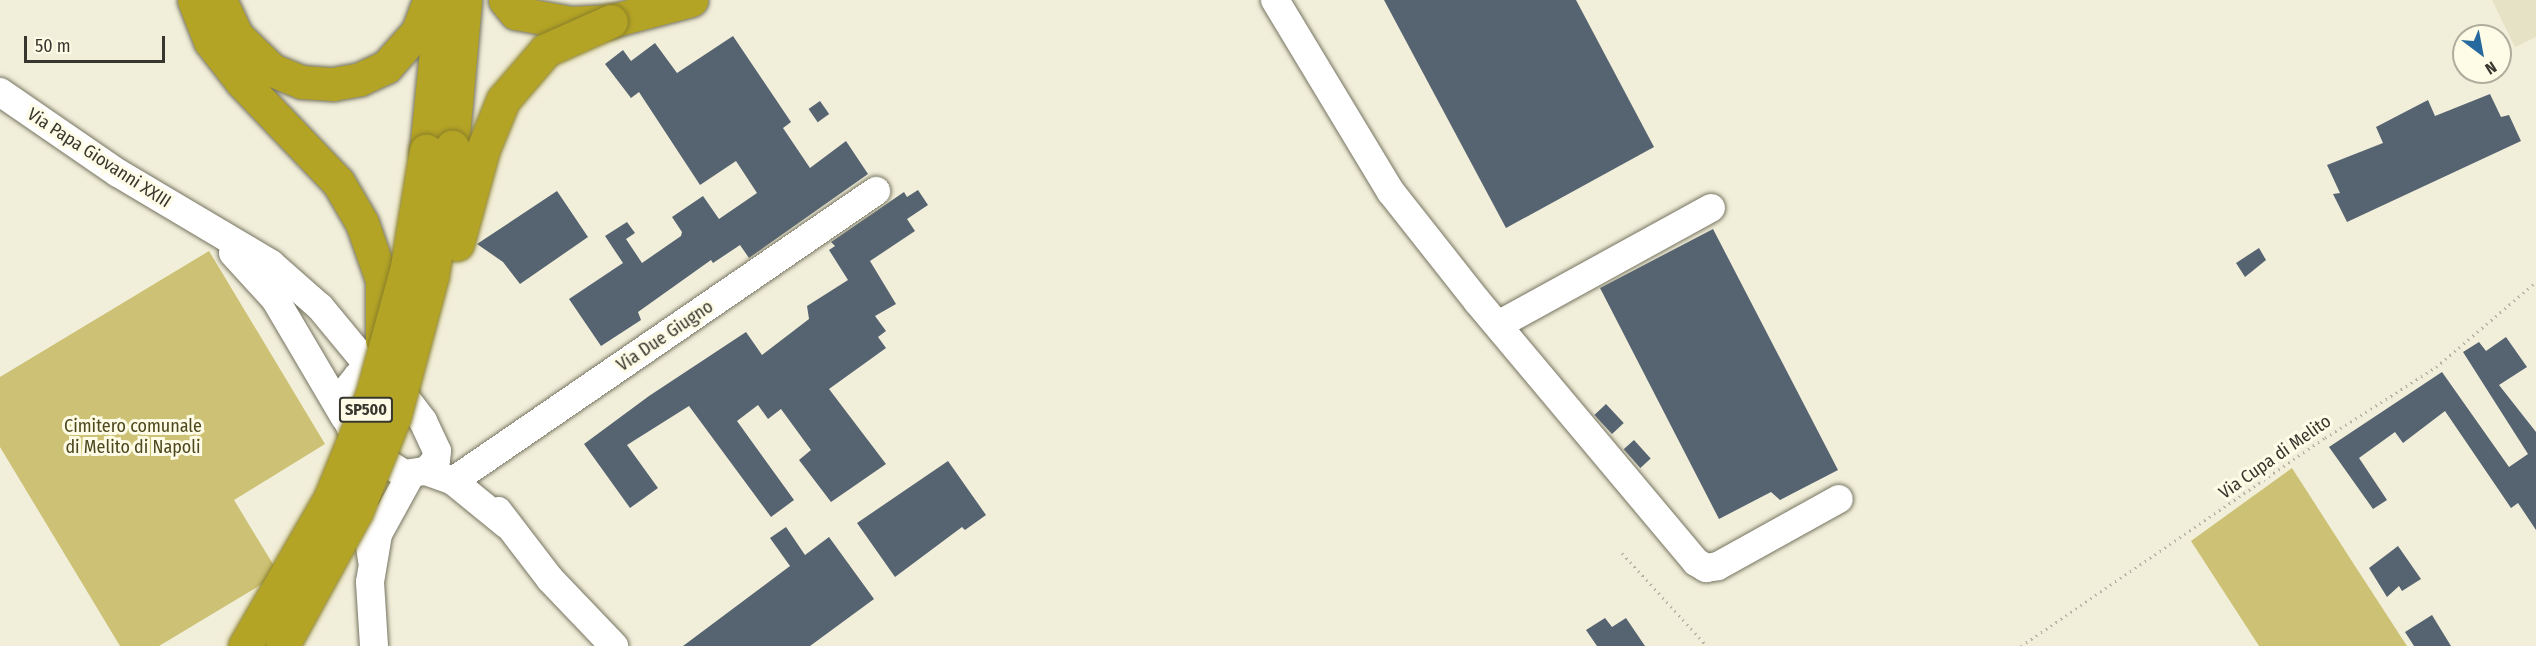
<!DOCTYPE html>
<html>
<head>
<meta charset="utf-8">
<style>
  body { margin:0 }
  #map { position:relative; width:2536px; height:646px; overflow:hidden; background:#f1eed9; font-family:"Fira Sans Condensed",sans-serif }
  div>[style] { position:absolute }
  .built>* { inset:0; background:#e6e2c5 }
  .green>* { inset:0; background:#ccc174 }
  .building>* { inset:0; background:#566472; transform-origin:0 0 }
  .path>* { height:3px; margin-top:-1.5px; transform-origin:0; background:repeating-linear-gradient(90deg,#b7b4a3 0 1.5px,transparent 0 6px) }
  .roads { filter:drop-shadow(0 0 2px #767461) drop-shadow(0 0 2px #767461) }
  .minor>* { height:28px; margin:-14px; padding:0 14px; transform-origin:14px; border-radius:14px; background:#fff }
  .highway>* { height:33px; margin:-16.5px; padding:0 16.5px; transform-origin:16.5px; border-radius:16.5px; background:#b4a426 }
  .bridges { filter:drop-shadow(0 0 2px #897e29) drop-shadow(0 0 2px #897e29) }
  .highway-bridge>* { height:33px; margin:-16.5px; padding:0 16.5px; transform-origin:16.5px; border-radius:16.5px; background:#b4a426 }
  span { translate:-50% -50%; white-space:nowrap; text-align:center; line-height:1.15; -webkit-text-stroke:6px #fefce6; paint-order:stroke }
  .shield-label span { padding:2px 4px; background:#fefce6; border:2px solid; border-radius:4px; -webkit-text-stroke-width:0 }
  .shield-label { font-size:16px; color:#38372f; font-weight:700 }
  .street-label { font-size:18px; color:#38372f }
  .park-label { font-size:18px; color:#4d471d }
  .north { position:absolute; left:2452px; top:24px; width:60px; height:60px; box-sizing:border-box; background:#fefce6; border:2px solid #afad9d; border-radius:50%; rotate:148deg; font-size:16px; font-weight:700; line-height:24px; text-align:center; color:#38372f }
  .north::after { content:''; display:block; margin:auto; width:21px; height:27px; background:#26699e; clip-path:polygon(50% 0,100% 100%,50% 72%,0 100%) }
  .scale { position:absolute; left:24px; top:36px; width:141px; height:27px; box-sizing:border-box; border:3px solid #38372f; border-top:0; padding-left:8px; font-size:18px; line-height:21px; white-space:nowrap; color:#38372f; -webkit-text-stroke:4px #fefce6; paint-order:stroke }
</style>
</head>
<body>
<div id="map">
  <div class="built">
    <i style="clip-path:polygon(2492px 0,2536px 0,2536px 37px,2515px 47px)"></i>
  </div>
  <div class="green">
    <i style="clip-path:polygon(209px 251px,325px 444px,234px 500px,279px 574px,159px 646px,120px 646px,0 447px,0 377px)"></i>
    <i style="clip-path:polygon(2292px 468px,2355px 566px,2407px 646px,2259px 646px,2191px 541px)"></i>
  </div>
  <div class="building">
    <i style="clip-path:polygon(1384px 0,1576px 0,1654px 147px,1506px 228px)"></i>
    <i style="clip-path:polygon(733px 36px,791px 122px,783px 128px,810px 168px,846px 141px,868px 174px,749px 258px,740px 245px,713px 263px,711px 260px,638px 312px,641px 320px,601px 346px,569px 299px,623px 263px,605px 236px,627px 222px,635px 233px,626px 239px,642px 263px,681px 236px,682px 232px,672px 217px,703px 196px,719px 219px,757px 193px,736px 161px,700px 185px,639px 92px,631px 98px,605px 64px,623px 50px,631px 61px,655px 43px,677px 73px)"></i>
    <i style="clip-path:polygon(2490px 94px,2501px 117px,2509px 115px,2521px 141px,2347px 222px,2333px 194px,2340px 193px,2327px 165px,2383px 143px,2376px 127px,2428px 100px,2435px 116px)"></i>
    <i style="left:820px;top:101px;width:16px;height:14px;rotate:55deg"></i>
    <i style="clip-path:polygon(918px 190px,928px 205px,907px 219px,915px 231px,870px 261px,896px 304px,875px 316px,886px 331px,878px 337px,886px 348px,829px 389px,886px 464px,831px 502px,799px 460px,811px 450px,781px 409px,768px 419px,758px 405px,737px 421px,794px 500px,771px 517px,689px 406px,627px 445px,658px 488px,630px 508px,584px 444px,649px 396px,746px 332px,762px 355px,809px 319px,807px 306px,848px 280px,829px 250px,835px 246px,831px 242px,904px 192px,907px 197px)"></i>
    <i style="clip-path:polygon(557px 191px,588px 237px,520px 284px,503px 262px,477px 244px)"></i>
    <i style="clip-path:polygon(1713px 229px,1838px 470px,1780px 500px,1771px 492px,1719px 519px,1600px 288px)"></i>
    <i style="clip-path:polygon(2259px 248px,2266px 260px,2245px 277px,2236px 263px)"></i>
    <i style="clip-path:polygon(2506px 337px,2527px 367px,2499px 385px,2536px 432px,2536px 530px,2518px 503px,2511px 508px,2445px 411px,2403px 443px,2395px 432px,2359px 458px,2387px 500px,2373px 509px,2329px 447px,2442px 372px,2509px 467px,2528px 454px,2463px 352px,2479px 342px,2486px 351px)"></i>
    <i style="left:1606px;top:404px;width:26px;height:16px;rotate:47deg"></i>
    <i style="left:1634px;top:440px;width:25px;height:14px;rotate:48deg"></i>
    <i style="clip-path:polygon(948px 461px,986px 515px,965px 530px,962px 527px,895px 577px,857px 523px)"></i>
    <i style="clip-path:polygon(786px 527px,805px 555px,829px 537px,874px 599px,810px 646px,683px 646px,790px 566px,770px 538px)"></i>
    <i style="clip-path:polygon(2398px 546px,2421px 579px,2402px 591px,2399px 586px,2387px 597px,2369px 568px)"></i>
    <i style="clip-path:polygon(2432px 615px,2451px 646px,2414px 646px,2405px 632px)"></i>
    <i style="clip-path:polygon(1605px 618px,1612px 627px,1626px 618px,1645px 646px,1597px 646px,1586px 630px)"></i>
  </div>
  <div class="path">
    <i style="left:1622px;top:553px;width:126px;rotate:47.6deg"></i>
    <i style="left:2021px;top:646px;width:368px;rotate:-34.4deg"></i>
    <i style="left:2325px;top:438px;width:132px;rotate:-32.6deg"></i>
    <i style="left:2436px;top:367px;width:131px;rotate:-40.4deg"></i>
  </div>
  <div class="roads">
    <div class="minor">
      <i style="left:1275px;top:0;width:224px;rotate:58.9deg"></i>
      <i style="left:1391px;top:192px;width:139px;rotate:51.7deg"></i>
      <i style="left:1477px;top:301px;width:341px;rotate:50deg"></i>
      <i style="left:1696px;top:562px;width:12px;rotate:31deg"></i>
      <i style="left:1706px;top:568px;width:12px;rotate:-9deg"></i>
      <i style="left:1718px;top:566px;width:138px;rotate:-29deg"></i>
      <i style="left:0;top:92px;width:143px;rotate:34.5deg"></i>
      <i style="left:118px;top:173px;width:178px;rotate:30.7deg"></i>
      <i style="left:271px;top:264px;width:65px;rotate:41.3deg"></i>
      <i style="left:320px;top:307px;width:83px;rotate:50.4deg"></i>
      <i style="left:233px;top:253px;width:62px;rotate:47.6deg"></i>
      <i style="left:275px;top:299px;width:138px;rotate:59.5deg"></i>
      <i style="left:1498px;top:325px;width:243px;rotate:-28.8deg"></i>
      <i style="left:426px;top:471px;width:15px;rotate:-48deg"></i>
      <i style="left:436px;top:460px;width:9px;rotate:-84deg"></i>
      <i style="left:437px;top:451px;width:33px;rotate:-115deg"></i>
      <i style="left:423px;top:421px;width:51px;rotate:-127.1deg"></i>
      <i style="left:392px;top:380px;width:21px;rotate:-155deg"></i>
      <i style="left:373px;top:371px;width:16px;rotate:162deg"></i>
      <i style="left:358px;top:376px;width:21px;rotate:129deg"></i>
      <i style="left:345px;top:392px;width:17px;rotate:100deg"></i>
      <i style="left:342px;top:409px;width:21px;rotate:65deg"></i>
      <i style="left:351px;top:428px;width:45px;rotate:45.9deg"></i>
      <i style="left:382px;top:460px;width:26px;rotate:32deg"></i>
      <i style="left:404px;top:474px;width:22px;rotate:-8deg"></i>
      <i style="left:426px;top:471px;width:29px;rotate:20deg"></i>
      <i style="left:453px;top:481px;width:70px;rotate:39.2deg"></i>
      <i style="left:453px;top:481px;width:513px;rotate:-34.43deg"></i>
      <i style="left:361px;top:489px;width:72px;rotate:81.2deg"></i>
      <i style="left:498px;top:511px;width:86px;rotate:52.6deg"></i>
      <i style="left:550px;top:579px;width:93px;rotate:46.3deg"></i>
      <i style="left:374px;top:646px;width:64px;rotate:-93.6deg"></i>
      <i style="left:370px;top:582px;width:49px;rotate:-80.5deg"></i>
      <i style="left:378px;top:534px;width:68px;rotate:-61.2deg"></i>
    </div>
    <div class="highway">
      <i style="left:194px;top:0;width:44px;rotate:68.7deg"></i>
      <i style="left:210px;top:41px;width:52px;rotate:52deg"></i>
      <i style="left:242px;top:82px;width:139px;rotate:46.2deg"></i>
      <i style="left:338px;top:182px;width:48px;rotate:59.7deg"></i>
      <i style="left:362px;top:223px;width:60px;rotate:70.7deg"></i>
      <i style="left:382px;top:280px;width:60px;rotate:90deg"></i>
      <i style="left:220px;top:0;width:38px;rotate:65deg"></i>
      <i style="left:236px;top:35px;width:50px;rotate:44.2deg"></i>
      <i style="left:272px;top:70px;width:32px;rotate:22deg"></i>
      <i style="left:302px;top:82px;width:31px;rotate:4deg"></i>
      <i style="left:333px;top:84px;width:27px;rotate:-10deg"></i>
      <i style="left:360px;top:79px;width:29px;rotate:-25deg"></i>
      <i style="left:386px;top:67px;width:48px;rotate:-48.4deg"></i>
      <i style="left:418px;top:31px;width:33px;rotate:-70deg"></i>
      <i style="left:505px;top:0;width:17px;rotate:50deg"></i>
      <i style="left:516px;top:13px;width:56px;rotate:10.3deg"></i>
      <i style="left:571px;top:23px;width:40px;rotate:-2.9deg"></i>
      <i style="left:611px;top:21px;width:83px;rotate:-14.7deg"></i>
      <i style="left:452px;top:147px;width:148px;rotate:-84.9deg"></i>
      <i style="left:426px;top:151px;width:152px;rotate:-84.3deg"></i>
    </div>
  </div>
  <div class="bridges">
    <div class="highway-bridge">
      <i style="left:457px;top:244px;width:98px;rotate:-74.7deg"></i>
      <i style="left:483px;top:149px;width:53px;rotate:-67.8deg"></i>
      <i style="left:503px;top:100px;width:66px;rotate:-49.3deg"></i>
      <i style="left:546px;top:50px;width:71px;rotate:-24deg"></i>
      <i style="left:245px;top:646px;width:170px;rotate:-60deg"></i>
      <i style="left:330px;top:499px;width:112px;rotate:-68deg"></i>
      <i style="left:372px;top:395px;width:133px;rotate:-74.7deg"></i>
      <i style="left:407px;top:267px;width:118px;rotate:-80.7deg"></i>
      <i style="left:282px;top:646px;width:153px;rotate:-61.1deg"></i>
      <i style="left:356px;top:512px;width:102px;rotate:-68.2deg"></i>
      <i style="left:394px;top:417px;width:147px;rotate:-75deg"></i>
      <i style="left:432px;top:275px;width:130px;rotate:-81.1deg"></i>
    </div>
  </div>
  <div class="shield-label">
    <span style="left:366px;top:410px">SP500</span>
  </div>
  <div class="street-label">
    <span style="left:99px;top:158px;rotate:33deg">Via Papa Giovanni XXIII</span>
    <span style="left:665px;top:336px;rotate:-34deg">Via Due Giugno</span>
    <span style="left:2275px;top:457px;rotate:-35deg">Via Cupa di Melito</span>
  </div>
  <div class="park-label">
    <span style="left:133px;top:437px">Cimitero comunale<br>di Melito di Napoli</span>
  </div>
  <div class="north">N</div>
  <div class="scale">50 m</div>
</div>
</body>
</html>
